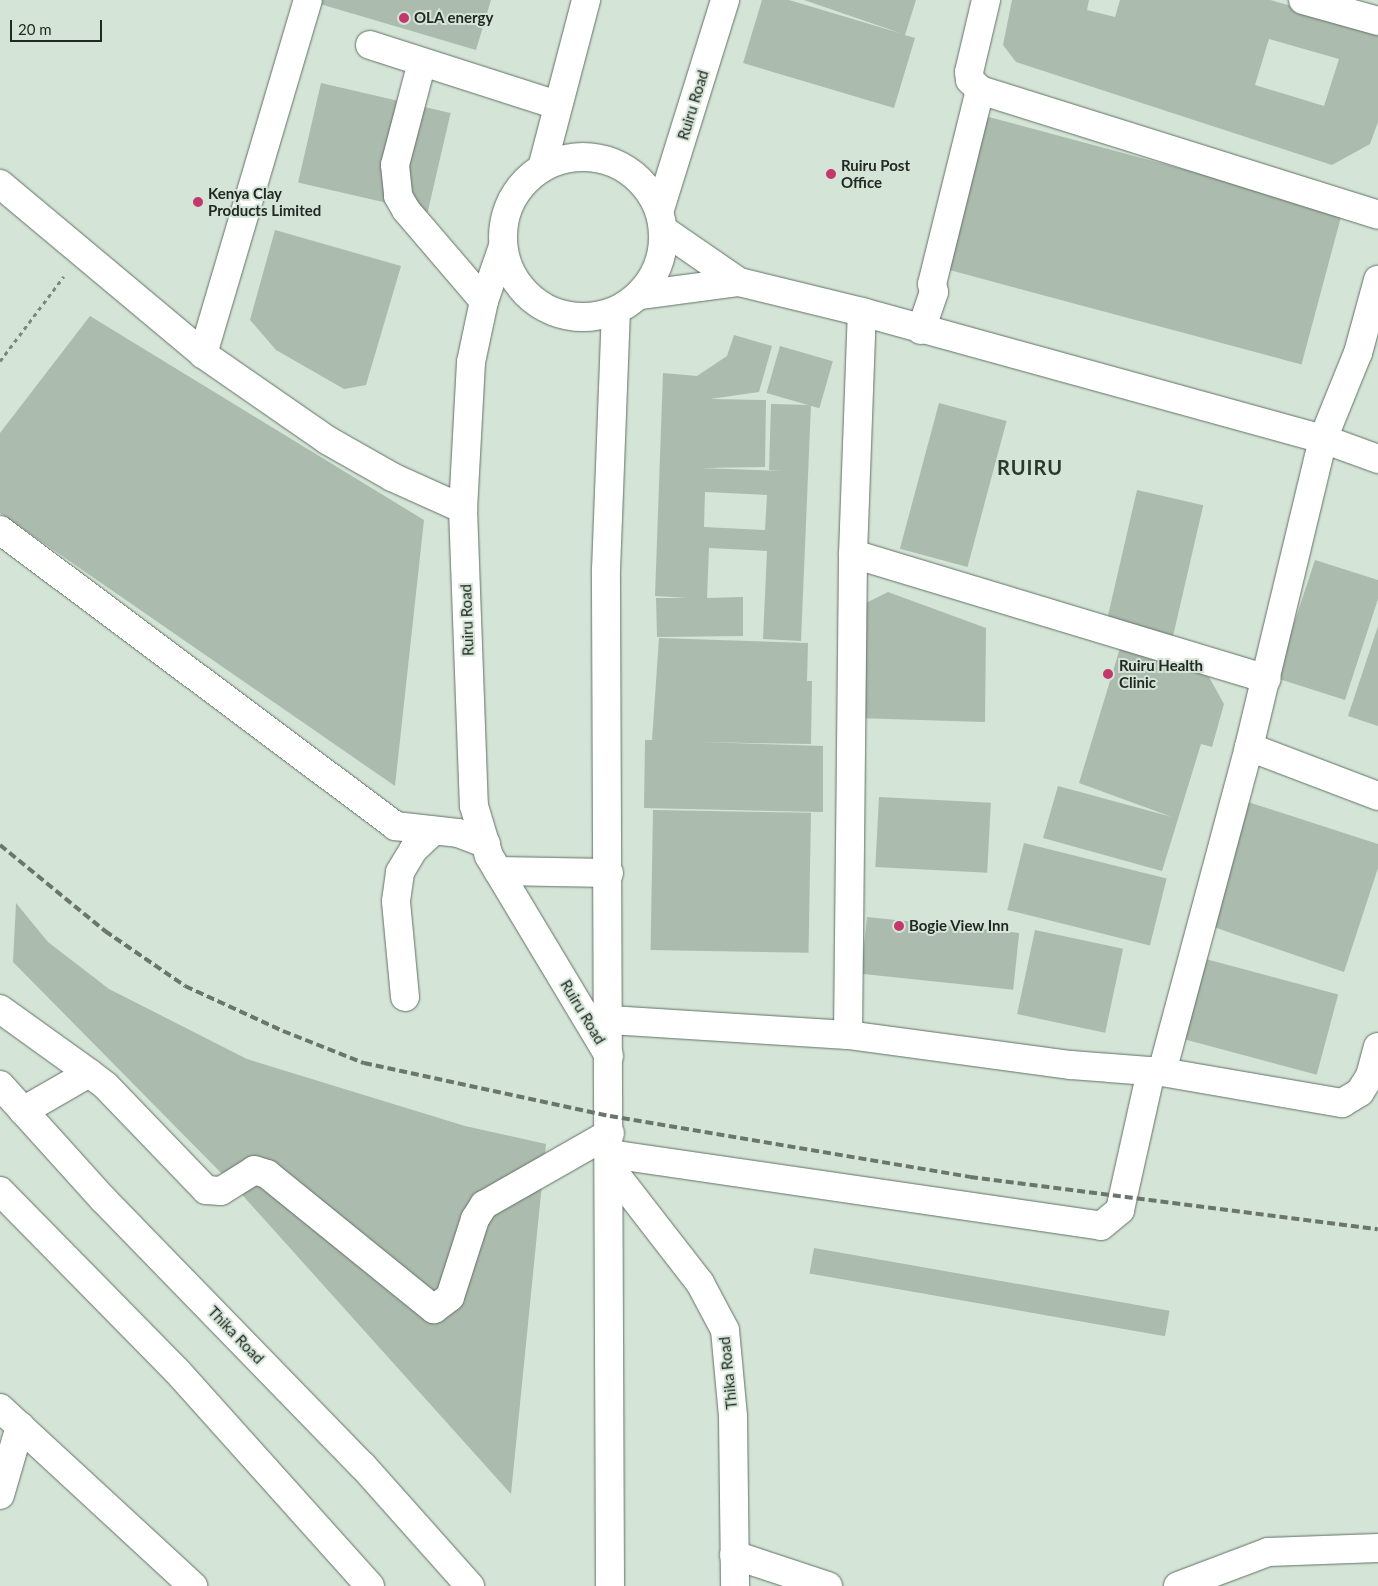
<!DOCTYPE html>
<html>
<head>
<meta charset="utf-8">
<style>
  body { margin:0 }
  #map { position:relative; width:1378px; height:1586px; overflow:hidden; background:#d4e5d7; font-family:Lato,sans-serif }
  div>[style] { position:absolute }
  .building>* { inset:0; background:#abbbae; transform-origin:0 0 }
  .path>* { height:3px; margin-top:-1.5px; transform-origin:0; background:repeating-linear-gradient(90deg,#7c887e 0 4px,transparent 0 8px) }
  .roads { filter:drop-shadow(0 0 1px #627165) drop-shadow(0 0 1px #627165) }
  .minor>* { height:28px; margin:-14px; padding:0 14px; transform-origin:14px; border-radius:14px; background:#fff }
  .major>* { height:28px; margin:-14px; padding:0 14px; transform-origin:14px; border-radius:14px; background:#fff }
  .major>.ring { margin:-14px; padding:0; box-sizing:content-box; background:none; border:28px solid #fff; border-radius:50% }
  .highway>* { height:28px; margin:-14px; padding:0 14px; transform-origin:14px; border-radius:14px; background:#fff }
  .rail>* { height:4px; margin-top:-2px; transform-origin:0; background:repeating-linear-gradient(90deg,#6a756c 0 8px,transparent 0 12px) }
  .dots>* { width:14px; height:14px; translate:-50% -50%; box-sizing:border-box; border:2px solid #d4e5d7; border-radius:50% }
  span { translate:-50% -50%; white-space:nowrap; text-align:center; line-height:1.15; -webkit-text-stroke:4px #d4e5d7; paint-order:stroke }
  .poi-label { font-size:15px; color:#222823; font-weight:700 }
  .left { translate:0 -50%; text-align:left }
  .street-label { font-size:15px; color:#222823 }
  .district-label { font-size:20px; color:#2b392e; font-weight:700; letter-spacing:1px }
  .scale { position:absolute; left:10px; top:20px; width:92px; height:22px; box-sizing:border-box; border:2px solid #222823; border-top:0; padding-left:6px; font-size:15px; line-height:18px; white-space:nowrap; color:#222823; -webkit-text-stroke:4px #d4e5d7; paint-order:stroke }
</style>
</head>
<body>
<div id="map">
  <div class="building">
    <i style="clip-path:polygon(322px 0,491px 0,476px 50px,320px 4px)"></i>
    <i style="clip-path:polygon(762px 0,789px 0,903px 34px,804px 0,916px 0,905px 35px,915px 38px,894px 108px,743px 63px)"></i>
    <i style="clip-path:polygon(evenodd,1012px 0,1089px 0,1087px 10px,1115px 17px,1120px 0,1270px 0,1378px 30px,1378px 122px,1370px 144px,1332px 165px,1016px 62px,1003px 45px,1012px 0,1269px 39px,1339px 59px,1324px 106px,1255px 85px,1269px 39px)"></i>
    <i style="left:321px;top:83px;width:133px;height:102px;rotate:13deg"></i>
    <i style="left:985px;top:116px;width:370px;height:158px;rotate:15deg"></i>
    <i style="clip-path:polygon(275px 230px,401px 266px,366px 385px,344px 389px,276px 350px,250px 320px)"></i>
    <i style="clip-path:polygon(90px 316px,424px 520px,395px 786px,0 513px,0 433px)"></i>
    <i style="clip-path:polygon(evenodd,734px 335px,772px 346px,759px 392px,710px 399px,766px 400px,765px 467px,700px 468px,783px 471px,769px 470px,771px 404px,811px 405px,801px 641px,763px 639px,767px 551px,709px 548px,707px 598px,743px 597px,743px 636px,657px 637px,656px 598px,688px 598px,655px 596px,663px 373px,697px 376px,727px 356px,734px 335px,705px 492px,767px 495px,765px 530px,704px 527px,705px 492px)"></i>
    <i style="left:780px;top:346px;width:55px;height:49px;rotate:16deg"></i>
    <i style="left:939px;top:403px;width:70px;height:151px;rotate:15deg"></i>
    <i style="left:1137px;top:490px;width:68px;height:134px;rotate:13deg"></i>
    <i style="clip-path:polygon(1315px 560px,1378px 580px,1378px 599px,1345px 700px,1276px 678px)"></i>
    <i style="clip-path:polygon(888px 592px,986px 628px,985px 722px,856px 718px,858px 607px)"></i>
    <i style="clip-path:polygon(1378px 626px,1378px 726px,1348px 716px)"></i>
    <i style="clip-path:polygon(659px 638px,808px 643px,807px 681px,812px 681px,811px 744px,698px 742px,823px 746px,823px 812px,644px 808px,645px 740px,652px 740px)"></i>
    <i style="clip-path:polygon(1120px 648px,1209px 677px,1224px 704px,1212px 747px,1201px 744px,1162px 871px,1043px 838px,1058px 786px,1172px 817px,1079px 783px)"></i>
    <i style="left:879px;top:797px;width:112px;height:70px;rotate:3deg"></i>
    <i style="clip-path:polygon(1245px 801px,1378px 844px,1378px 868px,1344px 972px,1205px 924px)"></i>
    <i style="left:653px;top:810px;width:158px;height:140px;rotate:1deg"></i>
    <i style="left:1024px;top:843px;width:147px;height:69px;rotate:14deg"></i>
    <i style="clip-path:polygon(16px 903px,48px 942px,109px 989px,247px 1059px,465px 1126px,546px 1144px,511px 1494px,236px 1188px,13px 962px)"></i>
    <i style="left:867px;top:917px;width:153px;height:57px;rotate:6deg"></i>
    <i style="left:1035px;top:930px;width:90px;height:86px;rotate:12deg"></i>
    <i style="left:1202px;top:958px;width:141px;height:83px;rotate:15deg"></i>
    <i style="left:814px;top:1248px;width:361px;height:26px;rotate:10deg"></i>
  </div>
  <div class="path">
    <i style="left:0;top:361px;width:106px;rotate:-53deg"></i>
  </div>
  <div class="roads">
    <div class="minor">
      <i style="left:1303px;top:0;width:78px;rotate:15.6deg"></i>
      <i style="left:370px;top:45px;width:196px;rotate:17.8deg"></i>
      <i style="left:422px;top:62px;width:106px;rotate:104.7deg"></i>
      <i style="left:395px;top:165px;width:31px;rotate:84deg"></i>
      <i style="left:398px;top:196px;width:16px;rotate:60deg"></i>
      <i style="left:406px;top:210px;width:120px;rotate:49.4deg"></i>
      <i style="left:980px;top:90px;width:417px;rotate:17.4deg"></i>
      <i style="left:0;top:184px;width:265px;rotate:39.9deg"></i>
      <i style="left:203px;top:354px;width:151px;rotate:34.7deg"></i>
      <i style="left:327px;top:440px;width:75px;rotate:29.6deg"></i>
      <i style="left:392px;top:477px;width:78px;rotate:24.3deg"></i>
      <i style="left:921px;top:330px;width:40px;rotate:-71.1deg"></i>
      <i style="left:934px;top:292px;width:8px;rotate:-104deg"></i>
      <i style="left:932px;top:284px;width:200px;rotate:-76.1deg"></i>
      <i style="left:980px;top:90px;width:14px;rotate:-135deg"></i>
      <i style="left:970px;top:80px;width:8px;rotate:-97deg"></i>
      <i style="left:969px;top:72px;width:74px;rotate:-76.7deg"></i>
      <i style="left:203px;top:354px;width:369px;rotate:-73.5deg"></i>
      <i style="left:0;top:530px;width:494px;rotate:36.8deg"></i>
      <i style="left:395px;top:826px;width:63px;rotate:6.3deg"></i>
      <i style="left:458px;top:833px;width:30px;rotate:21deg"></i>
      <i style="left:853px;top:554px;width:432px;rotate:16.8deg"></i>
      <i style="left:1249px;top:747px;width:138px;rotate:20.8deg"></i>
      <i style="left:498px;top:871px;width:111px;rotate:1deg"></i>
      <i style="left:405px;top:997px;width:96px;rotate:-95.4deg"></i>
      <i style="left:396px;top:901px;width:29px;rotate:-82deg"></i>
      <i style="left:400px;top:872px;width:27px;rotate:-59deg"></i>
      <i style="left:414px;top:849px;width:26px;rotate:-43deg"></i>
      <i style="left:0;top:1009px;width:110px;rotate:35.7deg"></i>
      <i style="left:610px;top:1020px;width:238px;rotate:3.6deg"></i>
      <i style="left:848px;top:1035px;width:225px;rotate:7.7deg"></i>
      <i style="left:1071px;top:1065px;width:91px;rotate:4.4deg"></i>
      <i style="left:1162px;top:1072px;width:183px;rotate:9.8deg"></i>
      <i style="left:1342px;top:1103px;width:21px;rotate:-31deg"></i>
      <i style="left:1360px;top:1092px;width:19px;rotate:-58deg"></i>
      <i style="left:1370px;top:1076px;width:30px;rotate:-75deg"></i>
      <i style="left:848px;top:1035px;width:481px;rotate:-89.4deg"></i>
      <i style="left:853px;top:554px;width:242px;rotate:-87.9deg"></i>
      <i style="left:1162px;top:1072px;width:336px;rotate:-75deg"></i>
      <i style="left:1249px;top:747px;width:317px;rotate:-76.5deg"></i>
      <i style="left:1323px;top:439px;width:93px;rotate:-67.9deg"></i>
      <i style="left:1358px;top:353px;width:76px;rotate:-74.7deg"></i>
      <i style="left:23px;top:1111px;width:76px;rotate:-29.9deg"></i>
      <i style="left:89px;top:1073px;width:21px;rotate:37deg"></i>
      <i style="left:106px;top:1086px;width:144px;rotate:46.1deg"></i>
      <i style="left:206px;top:1190px;width:15px;rotate:4deg"></i>
      <i style="left:221px;top:1191px;width:39px;rotate:-32deg"></i>
      <i style="left:254px;top:1170px;width:14px;rotate:17deg"></i>
      <i style="left:267px;top:1174px;width:215px;rotate:39deg"></i>
      <i style="left:434px;top:1309px;width:20px;rotate:-37deg"></i>
      <i style="left:450px;top:1297px;width:82px;rotate:-72.2deg"></i>
      <i style="left:475px;top:1219px;width:17px;rotate:-57deg"></i>
      <i style="left:484px;top:1205px;width:145px;rotate:-29.7deg"></i>
      <i style="left:610px;top:1154px;width:496px;rotate:8.3deg"></i>
      <i style="left:1101px;top:1226px;width:25px;rotate:-40deg"></i>
      <i style="left:1120px;top:1210px;width:142px;rotate:-77.4deg"></i>
      <i style="left:0;top:1495px;width:72px;rotate:-73.8deg"></i>
      <i style="left:734px;top:1555px;width:99px;rotate:18.3deg"></i>
      <i style="left:1178px;top:1586px;width:96px;rotate:-20.7deg"></i>
      <i style="left:1268px;top:1552px;width:110px;rotate:-2.1deg"></i>
    </div>
    <div class="major">
      <i class="ring" style="left:503px;top:157px;width:132px;height:132px"></i>
      <i style="left:542px;top:168px;width:174px;rotate:-75.3deg"></i>
      <i style="left:660px;top:209px;width:219px;rotate:-72.7deg"></i>
      <i style="left:665px;top:231px;width:90px;rotate:34.6deg"></i>
      <i style="left:503px;top:246px;width:58px;rotate:109.1deg"></i>
      <i style="left:484px;top:301px;width:62px;rotate:102deg"></i>
      <i style="left:471px;top:362px;width:147px;rotate:93.1deg"></i>
      <i style="left:463px;top:509px;width:297px;rotate:87.9deg"></i>
      <i style="left:474px;top:806px;width:52px;rotate:73.3deg"></i>
      <i style="left:489px;top:856px;width:233px;rotate:59deg"></i>
      <i style="left:640px;top:295px;width:100px;rotate:-7.5deg"></i>
      <i style="left:739px;top:282px;width:127px;rotate:13.7deg"></i>
      <i style="left:862px;top:312px;width:478px;rotate:15.4deg"></i>
      <i style="left:1323px;top:439px;width:59px;rotate:20deg"></i>
      <i style="left:610px;top:1167px;width:147px;rotate:52.2deg"></i>
      <i style="left:700px;top:1283px;width:53px;rotate:62deg"></i>
      <i style="left:725px;top:1330px;width:87px;rotate:84.7deg"></i>
      <i style="left:733px;top:1417px;width:169px;rotate:89.3deg"></i>
      <i style="left:0;top:1408px;width:263px;rotate:42.7deg"></i>
      <i style="left:610px;top:1586px;width:1016px;rotate:-90.23deg"></i>
      <i style="left:606px;top:570px;width:259px;rotate:-87.8deg"></i>
    </div>
    <div class="highway">
      <i style="left:0;top:1085px;width:154px;rotate:47.9deg"></i>
      <i style="left:103px;top:1199px;width:373px;rotate:45.8deg"></i>
      <i style="left:363px;top:1466px;width:161px;rotate:48.3deg"></i>
      <i style="left:0;top:1191px;width:252px;rotate:45.5deg"></i>
      <i style="left:177px;top:1371px;width:289px;rotate:48.1deg"></i>
    </div>
  </div>
  <div class="rail">
    <i style="left:0;top:845px;width:136px;rotate:39.3deg"></i>
    <i style="left:105px;top:931px;width:97px;rotate:34.5deg"></i>
    <i style="left:185px;top:986px;width:108px;rotate:24.7deg"></i>
    <i style="left:283px;top:1031px;width:87px;rotate:21.6deg"></i>
    <i style="left:364px;top:1063px;width:252px;rotate:12.2deg"></i>
    <i style="left:610px;top:1116px;width:365px;rotate:9.6deg"></i>
    <i style="left:970px;top:1177px;width:411px;rotate:7.3deg"></i>
  </div>
  <div class="dots">
    <i style="left:404px;top:18px;background:#c2376c"></i>
    <i style="left:831px;top:174px;background:#c2376c"></i>
    <i style="left:198px;top:202px;background:#c2376c"></i>
    <i style="left:1108px;top:674px;background:#c2376c"></i>
    <i style="left:899px;top:926px;background:#c2376c"></i>
  </div>
  <div class="poi-label">
    <span class="left" style="left:414px;top:18px">OLA energy</span>
    <span class="left" style="left:841px;top:174px">Ruiru Post<br>Office</span>
    <span class="left" style="left:208px;top:202px">Kenya Clay<br>Products Limited</span>
    <span class="left" style="left:1119px;top:674px">Ruiru Health<br>Clinic</span>
    <span class="left" style="left:909px;top:926px">Bogie View Inn</span>
  </div>
  <div class="street-label">
    <span style="left:693px;top:105px;rotate:-73deg">Ruiru Road</span>
    <span style="left:467px;top:620px;rotate:-92deg">Ruiru Road</span>
    <span style="left:583px;top:1012px;rotate:59deg">Ruiru Road</span>
    <span style="left:236px;top:1335px;rotate:46deg">Thika Road</span>
    <span style="left:728px;top:1373px;rotate:-96deg">Thika Road</span>
  </div>
  <div class="district-label">
    <span style="left:1030px;top:467px">RUIRU</span>
  </div>
  <div class="scale">20 m</div>
</div>
</body>
</html>
